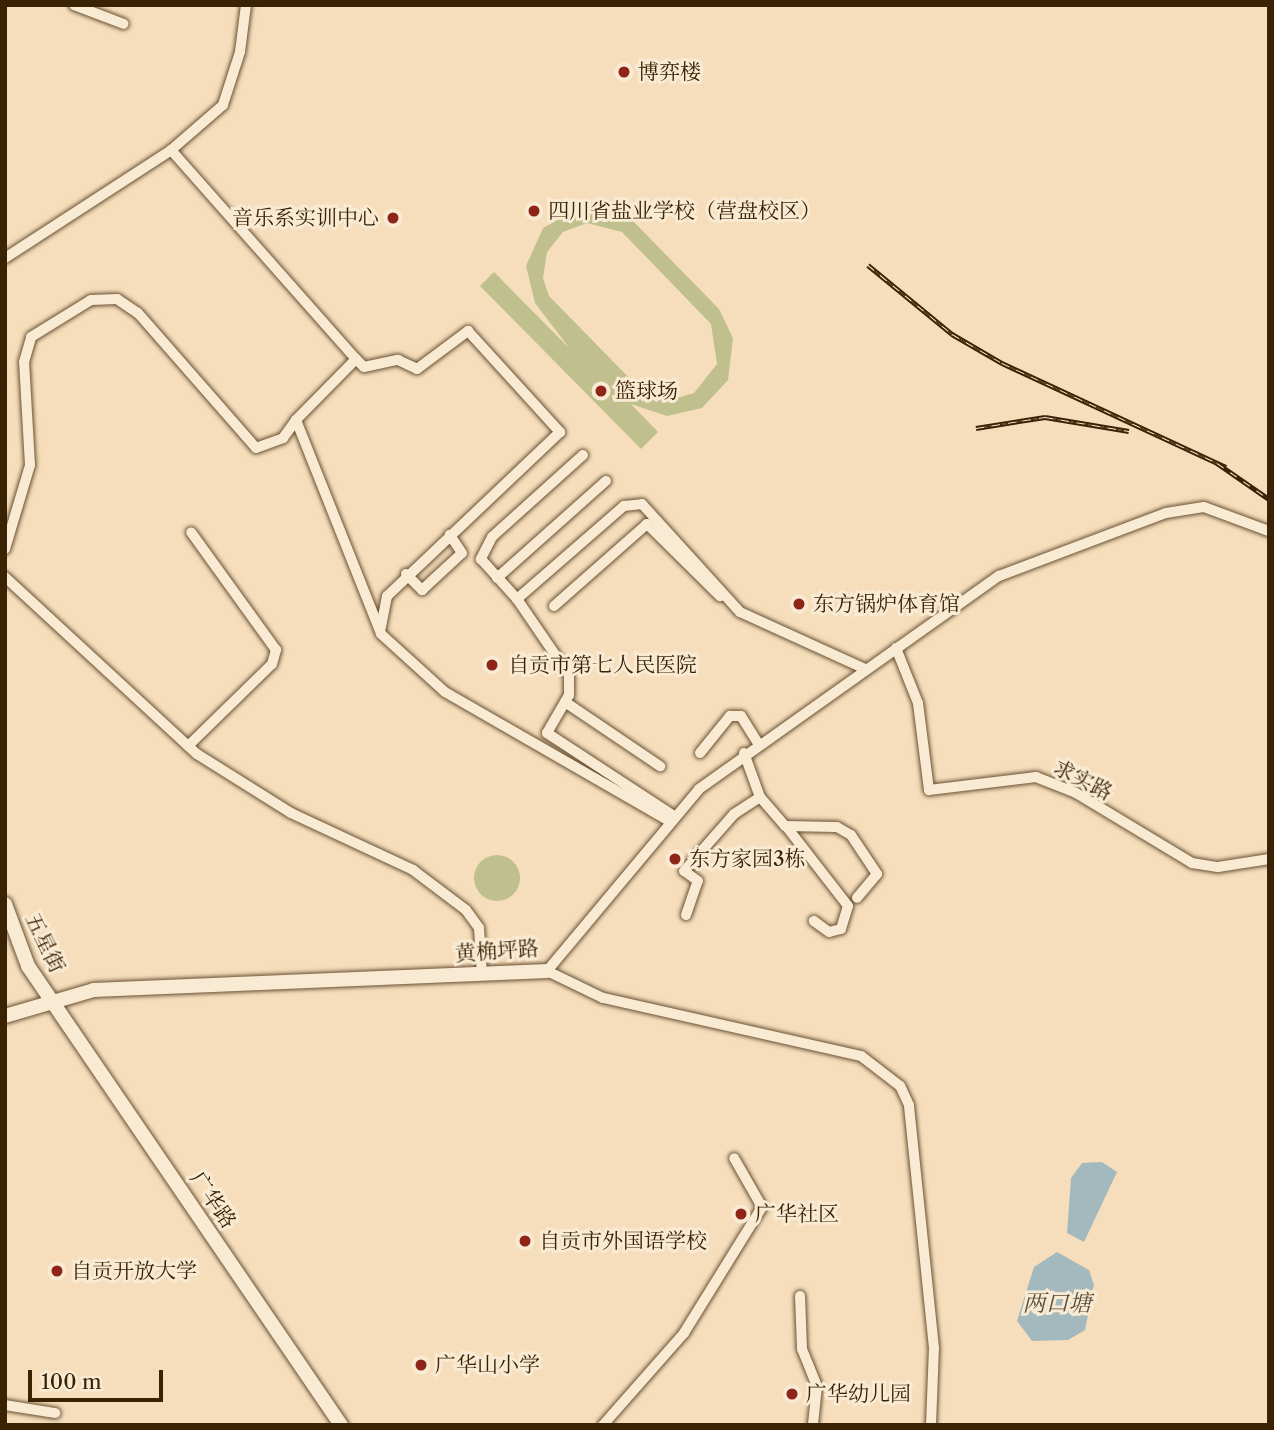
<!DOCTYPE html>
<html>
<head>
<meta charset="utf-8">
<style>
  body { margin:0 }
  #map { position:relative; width:1274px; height:1430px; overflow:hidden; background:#f6debc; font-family:"Libre Caslon Text","Noto Serif SC",serif }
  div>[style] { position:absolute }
  .green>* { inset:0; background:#bfc08e }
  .round { border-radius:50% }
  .water>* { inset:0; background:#a3b9bd }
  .roads { filter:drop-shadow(0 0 2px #695133) drop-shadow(0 0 2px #695133) }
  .minor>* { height:10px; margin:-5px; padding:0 5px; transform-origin:5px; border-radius:5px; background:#f9ead3 }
  .secondary>* { height:14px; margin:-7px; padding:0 7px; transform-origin:7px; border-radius:7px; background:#f9ead3 }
  .rail>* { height:5px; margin-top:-2.5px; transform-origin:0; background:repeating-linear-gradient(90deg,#f9ead3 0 8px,#3a2205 0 16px); box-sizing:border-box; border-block:2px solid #3a2205 }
  .dots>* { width:19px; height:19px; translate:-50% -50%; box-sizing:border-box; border:4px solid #f9ead3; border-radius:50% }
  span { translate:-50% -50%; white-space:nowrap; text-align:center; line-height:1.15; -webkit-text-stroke:6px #f9ead3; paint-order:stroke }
  .poi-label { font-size:21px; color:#3a2205 }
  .left { translate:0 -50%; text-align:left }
  .right { translate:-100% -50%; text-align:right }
  .street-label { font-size:21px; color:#3a2205 }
  .water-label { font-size:23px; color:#5a4f3c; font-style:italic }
  .frame { position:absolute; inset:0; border:7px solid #3a2205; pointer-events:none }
  .scale { position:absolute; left:28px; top:1370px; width:135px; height:32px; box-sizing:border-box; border:4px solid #3a2205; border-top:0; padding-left:9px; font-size:21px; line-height:24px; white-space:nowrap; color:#3a2205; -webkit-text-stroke:5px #f9ead3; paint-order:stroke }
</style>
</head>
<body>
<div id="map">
  <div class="green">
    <i style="clip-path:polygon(evenodd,581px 207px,608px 208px,633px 221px,719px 309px,733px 338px,728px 380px,702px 408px,667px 416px,631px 404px,658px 432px,641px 449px,480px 286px,494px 272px,570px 349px,535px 303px,526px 266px,543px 228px,581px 207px,587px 223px,622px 232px,711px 324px,717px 364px,694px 393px,670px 400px,644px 393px,549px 296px,543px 278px,547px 252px,563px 232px,587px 223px)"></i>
    <i class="round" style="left:474px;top:855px;width:46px;height:46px"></i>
  </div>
  <div class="water">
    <i style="clip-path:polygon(1082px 1163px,1102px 1162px,1117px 1172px,1084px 1242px,1067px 1233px,1071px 1178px)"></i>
    <i style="clip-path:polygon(1057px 1252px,1089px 1270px,1094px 1285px,1085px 1330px,1068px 1340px,1032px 1341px,1017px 1321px,1034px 1267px)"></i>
  </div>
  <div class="roads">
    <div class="minor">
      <i style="left:74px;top:5px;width:53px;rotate:20.8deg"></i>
      <i style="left:246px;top:5px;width:47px;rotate:97.3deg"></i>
      <i style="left:240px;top:52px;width:56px;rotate:107.8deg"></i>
      <i style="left:223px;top:105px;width:69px;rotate:139.1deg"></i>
      <i style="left:171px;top:150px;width:279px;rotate:48.5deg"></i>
      <i style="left:356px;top:359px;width:86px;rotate:134.5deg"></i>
      <i style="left:296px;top:420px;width:230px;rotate:68.3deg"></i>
      <i style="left:381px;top:634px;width:86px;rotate:42.2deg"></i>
      <i style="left:445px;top:692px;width:258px;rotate:29.9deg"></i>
      <i style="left:5px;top:258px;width:198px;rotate:-33deg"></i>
      <i style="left:356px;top:359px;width:11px;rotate:45deg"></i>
      <i style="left:364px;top:367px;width:35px;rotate:-12deg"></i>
      <i style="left:398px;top:360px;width:21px;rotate:25deg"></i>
      <i style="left:417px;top:369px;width:64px;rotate:-36.7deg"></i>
      <i style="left:468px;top:331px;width:137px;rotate:47.7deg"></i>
      <i style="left:560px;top:432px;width:238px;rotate:136.5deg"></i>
      <i style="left:387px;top:596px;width:33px;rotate:101deg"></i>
      <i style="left:583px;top:455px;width:122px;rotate:138deg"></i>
      <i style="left:492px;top:537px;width:25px;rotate:117deg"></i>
      <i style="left:481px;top:559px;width:54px;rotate:48deg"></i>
      <i style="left:517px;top:599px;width:92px;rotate:55.6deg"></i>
      <i style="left:569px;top:675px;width:20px;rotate:90deg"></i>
      <i style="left:569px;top:695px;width:44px;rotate:120.1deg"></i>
      <i style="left:547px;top:733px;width:152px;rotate:33.2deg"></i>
      <i style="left:5px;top:549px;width:88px;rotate:-73.4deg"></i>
      <i style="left:30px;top:465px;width:103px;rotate:-93.3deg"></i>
      <i style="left:24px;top:362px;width:26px;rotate:-74deg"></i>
      <i style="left:31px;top:337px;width:70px;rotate:-31.7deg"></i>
      <i style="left:91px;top:300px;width:26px;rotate:-2deg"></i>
      <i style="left:117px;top:299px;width:25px;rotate:34deg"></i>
      <i style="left:138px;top:313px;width:179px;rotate:48.8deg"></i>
      <i style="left:256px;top:448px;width:29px;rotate:-20deg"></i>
      <i style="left:283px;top:438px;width:22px;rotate:-54deg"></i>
      <i style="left:406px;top:574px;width:23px;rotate:45deg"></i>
      <i style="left:422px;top:590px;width:54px;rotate:-42.8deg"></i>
      <i style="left:462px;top:553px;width:22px;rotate:-124deg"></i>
      <i style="left:5px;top:577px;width:261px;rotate:42.7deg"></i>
      <i style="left:197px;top:754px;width:111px;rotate:32.1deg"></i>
      <i style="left:291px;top:813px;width:135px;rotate:25deg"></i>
      <i style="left:413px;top:870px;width:66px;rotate:37deg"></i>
      <i style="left:466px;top:910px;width:22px;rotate:54deg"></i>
      <i style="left:479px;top:928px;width:46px;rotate:86.3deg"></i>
      <i style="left:497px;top:578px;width:146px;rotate:-41.7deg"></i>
      <i style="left:517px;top:599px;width:142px;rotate:-41deg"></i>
      <i style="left:624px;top:506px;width:18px;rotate:-6deg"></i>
      <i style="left:642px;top:504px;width:146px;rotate:47.8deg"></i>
      <i style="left:740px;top:612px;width:137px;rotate:24.5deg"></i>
      <i style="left:554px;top:606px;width:124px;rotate:-41.4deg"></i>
      <i style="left:647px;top:524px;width:103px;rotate:44.6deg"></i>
      <i style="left:896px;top:648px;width:59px;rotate:68.2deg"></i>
      <i style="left:918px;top:703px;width:88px;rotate:82.8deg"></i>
      <i style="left:929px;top:790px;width:108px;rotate:-6.9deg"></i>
      <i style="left:1036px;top:777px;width:43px;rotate:21.8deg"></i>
      <i style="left:1076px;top:793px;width:135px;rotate:31.1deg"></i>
      <i style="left:1192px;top:863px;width:26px;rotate:9deg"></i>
      <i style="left:1218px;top:867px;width:52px;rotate:-8.9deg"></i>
      <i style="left:565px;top:702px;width:115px;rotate:34deg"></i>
      <i style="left:188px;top:746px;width:117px;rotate:-44.3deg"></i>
      <i style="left:272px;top:664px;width:15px;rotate:-74deg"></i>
      <i style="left:276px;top:650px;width:145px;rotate:-125.8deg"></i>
      <i style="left:700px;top:753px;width:48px;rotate:-51deg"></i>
      <i style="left:730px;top:716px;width:11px"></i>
      <i style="left:741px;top:716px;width:32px;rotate:58deg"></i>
      <i style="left:744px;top:753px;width:47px;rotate:70deg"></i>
      <i style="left:760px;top:797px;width:38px;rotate:49deg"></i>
      <i style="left:785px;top:826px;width:52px;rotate:1.1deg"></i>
      <i style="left:837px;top:827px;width:16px;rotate:30deg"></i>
      <i style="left:851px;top:835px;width:47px;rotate:56.3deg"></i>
      <i style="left:877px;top:874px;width:31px;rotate:130deg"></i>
      <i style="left:786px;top:826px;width:101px;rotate:52.2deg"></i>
      <i style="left:848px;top:906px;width:24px;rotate:107deg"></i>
      <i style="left:841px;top:929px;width:12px;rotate:166deg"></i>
      <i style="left:829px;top:932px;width:19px;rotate:-144deg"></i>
      <i style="left:686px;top:915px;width:36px;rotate:-71deg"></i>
      <i style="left:698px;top:881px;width:17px;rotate:-144deg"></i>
      <i style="left:684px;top:871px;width:76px;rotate:-48.7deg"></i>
      <i style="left:734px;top:814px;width:31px;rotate:-33deg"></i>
      <i style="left:800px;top:1296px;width:53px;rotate:87.8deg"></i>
      <i style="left:802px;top:1349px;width:40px;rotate:68deg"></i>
      <i style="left:817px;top:1386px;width:39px;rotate:96deg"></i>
      <i style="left:5px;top:1405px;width:51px;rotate:9.1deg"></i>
      <i style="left:603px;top:1425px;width:123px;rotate:-48.6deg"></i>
      <i style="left:684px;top:1333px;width:148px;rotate:-58.2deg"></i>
      <i style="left:762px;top:1207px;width:56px;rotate:-119.7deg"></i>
      <i style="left:931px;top:1425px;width:77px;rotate:-87.8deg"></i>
      <i style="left:934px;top:1348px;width:244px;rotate:-95.9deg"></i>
      <i style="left:909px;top:1105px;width:21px;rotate:-115deg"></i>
      <i style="left:900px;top:1086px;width:49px;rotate:-142.4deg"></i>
      <i style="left:861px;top:1056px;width:264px;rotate:-167.3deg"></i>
      <i style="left:603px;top:998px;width:62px;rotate:-154.3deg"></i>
      <i style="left:547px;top:971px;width:237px;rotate:-50.1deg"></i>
      <i style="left:699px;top:789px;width:368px;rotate:-35.4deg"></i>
      <i style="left:999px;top:576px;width:178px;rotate:-20.7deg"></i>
      <i style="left:1166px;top:513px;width:38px;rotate:-9deg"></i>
      <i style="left:1204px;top:507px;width:69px;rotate:20.3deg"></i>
    </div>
    <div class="secondary">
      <i style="left:5px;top:904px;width:66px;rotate:69.6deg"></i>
      <i style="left:28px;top:966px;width:556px;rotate:55.71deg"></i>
      <i style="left:5px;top:1016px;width:93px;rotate:-16.3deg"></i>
      <i style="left:94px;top:990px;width:453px;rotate:-2.4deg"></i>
    </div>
  </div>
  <div class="rail">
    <i style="left:868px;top:265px;width:109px;rotate:39.4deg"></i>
    <i style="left:952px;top:334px;width:58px;rotate:30.1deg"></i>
    <i style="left:1002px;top:363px;width:247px;rotate:24.9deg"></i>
    <i style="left:976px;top:428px;width:70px;rotate:-9.1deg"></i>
    <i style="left:1045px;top:417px;width:85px;rotate:9.5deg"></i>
    <i style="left:1217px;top:463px;width:63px;rotate:34.7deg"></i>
  </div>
  <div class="dots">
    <i style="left:624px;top:72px;background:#8f2418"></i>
    <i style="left:534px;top:211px;background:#8f2418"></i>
    <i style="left:393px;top:218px;background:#8f2418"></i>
    <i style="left:601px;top:391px;background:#8f2418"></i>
    <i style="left:799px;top:604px;background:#8f2418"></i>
    <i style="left:492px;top:665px;background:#8f2418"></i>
    <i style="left:675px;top:859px;background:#8f2418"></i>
    <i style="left:741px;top:1214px;background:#8f2418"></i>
    <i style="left:525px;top:1241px;background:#8f2418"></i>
    <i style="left:57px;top:1271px;background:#8f2418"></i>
    <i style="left:421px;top:1365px;background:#8f2418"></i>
    <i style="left:792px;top:1394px;background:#8f2418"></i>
  </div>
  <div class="poi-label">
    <span class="left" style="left:638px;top:72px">博弈楼</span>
    <span class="left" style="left:548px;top:211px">四川省盐业学校（营盘校区）</span>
    <span class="right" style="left:379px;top:218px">音乐系实训中心</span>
    <span class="left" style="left:615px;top:391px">篮球场</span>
    <span class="left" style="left:813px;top:604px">东方锅炉体育馆</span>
    <span class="left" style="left:508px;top:665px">自贡市第七人民医院</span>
    <span class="left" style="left:689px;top:859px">东方家园3栋</span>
    <span class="left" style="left:755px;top:1214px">广华社区</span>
    <span class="left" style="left:539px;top:1241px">自贡市外国语学校</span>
    <span class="left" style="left:71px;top:1271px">自贡开放大学</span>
    <span class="left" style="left:435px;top:1365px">广华山小学</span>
    <span class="left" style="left:806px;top:1394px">广华幼儿园</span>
  </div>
  <div class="street-label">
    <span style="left:1083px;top:780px;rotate:27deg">求实路</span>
    <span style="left:45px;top:943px;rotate:64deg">五星街</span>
    <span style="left:497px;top:951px;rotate:-4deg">黄桷坪路</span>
    <span style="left:213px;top:1200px;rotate:56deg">广华路</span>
  </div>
  <div class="water-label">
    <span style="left:1057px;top:1303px">两口塘</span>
  </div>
  <div class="frame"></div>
  <div class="scale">100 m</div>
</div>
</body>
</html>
